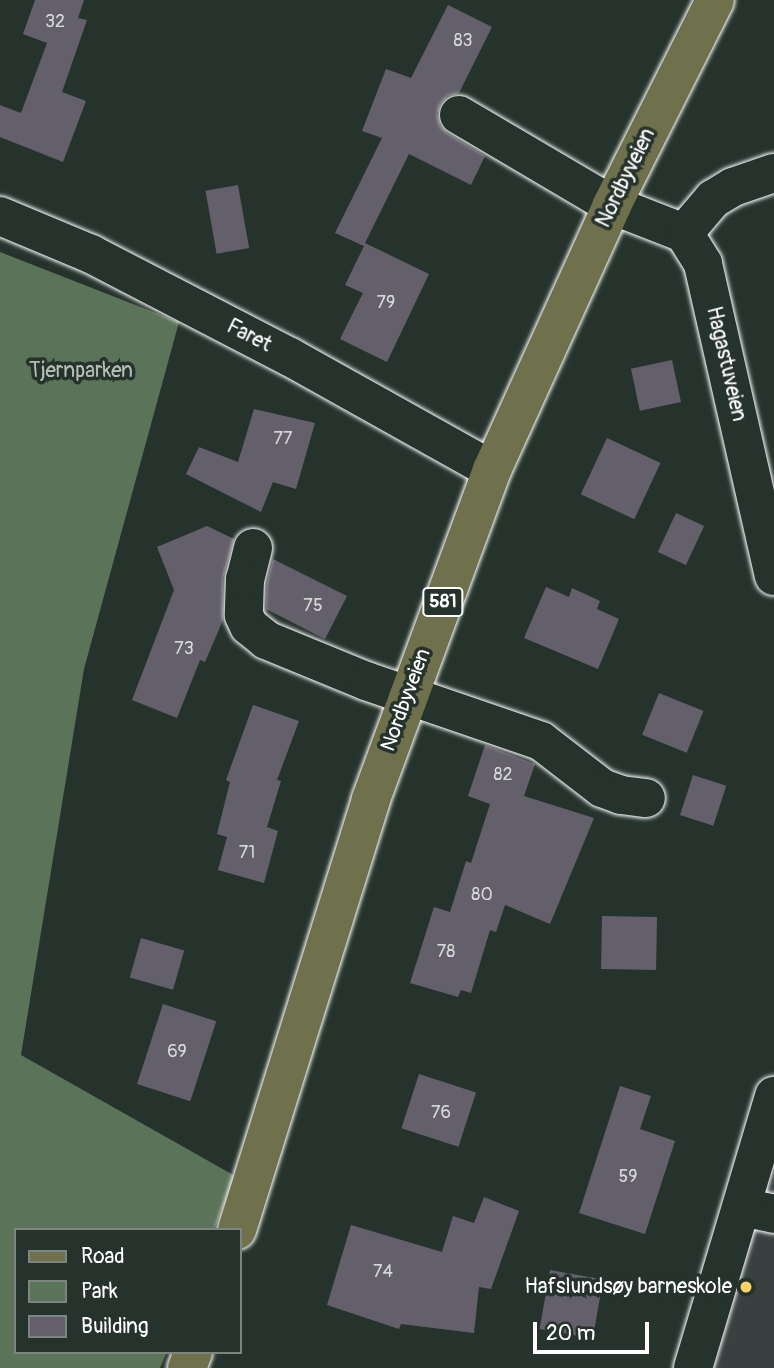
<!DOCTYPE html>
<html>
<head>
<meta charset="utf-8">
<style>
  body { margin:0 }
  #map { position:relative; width:774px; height:1368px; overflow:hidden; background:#26332d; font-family:Pangolin,sans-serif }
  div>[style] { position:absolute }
  .built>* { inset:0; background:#394040 }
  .green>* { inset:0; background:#5a7359 }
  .building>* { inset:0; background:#64606b; transform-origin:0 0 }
  .roads { filter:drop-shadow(0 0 2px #fff) drop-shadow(0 0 2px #fff) }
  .minor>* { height:38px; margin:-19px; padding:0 19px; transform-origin:19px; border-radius:19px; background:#26332d }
  .major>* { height:38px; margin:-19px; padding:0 19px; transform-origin:19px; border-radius:19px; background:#6e714b }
  .dots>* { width:19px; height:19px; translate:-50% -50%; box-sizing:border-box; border:4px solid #26332d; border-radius:50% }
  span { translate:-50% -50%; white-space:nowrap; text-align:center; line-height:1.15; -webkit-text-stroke:7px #26332d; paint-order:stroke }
  .number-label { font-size:18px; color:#d8d7da }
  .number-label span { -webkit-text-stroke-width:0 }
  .shield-label span { padding:2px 5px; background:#26332d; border:2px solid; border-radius:5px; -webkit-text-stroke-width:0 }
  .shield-label { font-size:19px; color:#fff; font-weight:700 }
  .street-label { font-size:21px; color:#fff }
  .park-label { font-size:21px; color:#b5c0b4 }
  .poi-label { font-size:21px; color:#fff }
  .right { translate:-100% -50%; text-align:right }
  .legend { position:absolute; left:14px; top:1228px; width:228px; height:126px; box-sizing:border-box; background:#26332d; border:2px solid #7d8581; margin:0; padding:9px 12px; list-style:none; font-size:21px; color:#fff }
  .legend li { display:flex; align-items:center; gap:14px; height:35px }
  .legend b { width:35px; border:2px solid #7d8581 }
  .scale { position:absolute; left:533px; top:1322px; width:116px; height:32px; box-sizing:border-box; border:4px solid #fff; border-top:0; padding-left:9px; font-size:21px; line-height:24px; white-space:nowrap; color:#fff; -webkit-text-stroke:5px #26332d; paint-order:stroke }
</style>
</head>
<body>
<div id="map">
  <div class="built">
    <i style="clip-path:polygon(774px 1096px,774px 1368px,693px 1368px)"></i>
  </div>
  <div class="green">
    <i style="clip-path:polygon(0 252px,179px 322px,84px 669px,21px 1055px,235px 1176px,214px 1230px,16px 1230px,16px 1352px,167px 1352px,160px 1368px,0 1368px)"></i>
  </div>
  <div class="building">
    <i style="clip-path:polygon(35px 0,84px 0,78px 18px,87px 20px,62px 92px,86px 101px,63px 162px,0 137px,0 105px,21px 113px,47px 43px,23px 34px)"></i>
    <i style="clip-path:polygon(448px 5px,492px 27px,459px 93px,448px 96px,441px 103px,437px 114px,440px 125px,447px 133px,485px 156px,471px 185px,409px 154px,365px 243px,429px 274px,387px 362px,340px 339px,363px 293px,345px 285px,364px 246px,335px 233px,382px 138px,362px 131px,386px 69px,411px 78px)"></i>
    <i style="left:238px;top:185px;width:64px;height:33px;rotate:80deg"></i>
    <i style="left:672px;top:360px;width:43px;height:42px;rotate:78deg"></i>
    <i style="clip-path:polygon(254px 409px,315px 423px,296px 489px,273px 482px,261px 512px,186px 474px,199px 447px,238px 462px)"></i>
    <i style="left:607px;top:438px;width:59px;height:62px;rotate:25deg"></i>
    <i style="left:676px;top:513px;width:31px;height:43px;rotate:25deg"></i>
    <i style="clip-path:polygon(207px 526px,234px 539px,223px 578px,223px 620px,205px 662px,200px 660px,177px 718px,132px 700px,174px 590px,157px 547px)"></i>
    <i style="clip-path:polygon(273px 559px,347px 596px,325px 639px,266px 609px,267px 582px)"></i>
    <i style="clip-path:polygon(546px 587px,569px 597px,572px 588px,600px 601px,597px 609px,619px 619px,598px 669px,524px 638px)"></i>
    <i style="left:659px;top:693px;width:48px;height:45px;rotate:22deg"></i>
    <i style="clip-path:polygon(253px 705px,299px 721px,277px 780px,281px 781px,267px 827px,278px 831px,264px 883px,218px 870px,227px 837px,217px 834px,230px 782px,226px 780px)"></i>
    <i style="clip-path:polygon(485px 745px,535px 764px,524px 796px,594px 818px,550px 924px,505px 905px,496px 932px,490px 930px,471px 993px,461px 990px,458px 997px,410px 983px,434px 907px,450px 912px,466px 861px,471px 863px,490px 804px,468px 796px)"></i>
    <i style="left:693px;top:775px;width:35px;height:42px;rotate:18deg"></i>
    <i style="left:602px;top:916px;width:55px;height:53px;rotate:1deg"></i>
    <i style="left:141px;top:938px;width:45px;height:41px;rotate:16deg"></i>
    <i style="left:163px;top:1004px;width:56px;height:84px;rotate:18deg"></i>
    <i style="left:419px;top:1074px;width:60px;height:57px;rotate:18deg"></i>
    <i style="clip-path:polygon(620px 1086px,651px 1096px,640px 1129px,675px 1141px,645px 1234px,579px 1213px)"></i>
    <i style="clip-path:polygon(484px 1197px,519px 1211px,491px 1289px,479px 1287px,474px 1333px,401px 1324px,399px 1329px,327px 1305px,351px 1225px,442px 1252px,453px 1216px,474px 1223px)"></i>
    <i style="left:550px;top:1270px;width:54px;height:60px;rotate:10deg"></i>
  </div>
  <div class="roads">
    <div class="minor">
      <i style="left:459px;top:115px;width:178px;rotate:30.5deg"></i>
      <i style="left:612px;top:205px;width:77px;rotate:21.3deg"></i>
      <i style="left:684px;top:233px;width:36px;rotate:58deg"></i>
      <i style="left:703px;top:264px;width:320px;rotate:77.2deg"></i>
      <i style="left:0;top:216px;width:99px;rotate:22.7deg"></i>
      <i style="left:91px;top:254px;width:224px;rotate:27.4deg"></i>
      <i style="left:290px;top:357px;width:231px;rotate:29.2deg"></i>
      <i style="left:684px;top:233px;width:45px;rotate:-49.5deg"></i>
      <i style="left:713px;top:199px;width:23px;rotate:-31deg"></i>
      <i style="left:733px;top:187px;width:43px;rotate:-18.9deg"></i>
      <i style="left:253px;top:548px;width:32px;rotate:104deg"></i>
      <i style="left:245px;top:579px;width:36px;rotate:92deg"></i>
      <i style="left:244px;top:615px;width:12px;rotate:66deg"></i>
      <i style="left:249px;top:626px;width:22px;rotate:39deg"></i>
      <i style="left:266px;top:640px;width:108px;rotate:22.3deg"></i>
      <i style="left:366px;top:681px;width:185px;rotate:18.9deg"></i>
      <i style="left:541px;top:741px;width:77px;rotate:37.6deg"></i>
      <i style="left:602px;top:788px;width:20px;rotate:20deg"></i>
      <i style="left:621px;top:795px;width:25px;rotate:7deg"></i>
      <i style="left:742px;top:1207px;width:33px;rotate:12deg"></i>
      <i style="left:693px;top:1368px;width:284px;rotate:-73.4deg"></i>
    </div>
    <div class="major">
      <i style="left:237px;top:1230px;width:451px;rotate:-72.7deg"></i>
      <i style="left:371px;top:799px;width:351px;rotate:-69.8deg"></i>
      <i style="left:492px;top:470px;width:291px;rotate:-65.6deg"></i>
      <i style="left:612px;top:205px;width:229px;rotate:-63.3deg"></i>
      <i style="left:187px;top:1368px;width:17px;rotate:-69deg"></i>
    </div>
  </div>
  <div class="dots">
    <i style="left:746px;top:1287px;background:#ffd166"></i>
  </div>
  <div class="number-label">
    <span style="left:55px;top:22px">32</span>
    <span style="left:463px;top:41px">83</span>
    <span style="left:386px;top:303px">79</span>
    <span style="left:283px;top:439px">77</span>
    <span style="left:313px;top:606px">75</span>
    <span style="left:184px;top:649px">73</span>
    <span style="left:503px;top:775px">82</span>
    <span style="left:247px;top:853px">71</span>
    <span style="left:482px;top:895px">80</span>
    <span style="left:446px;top:952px">78</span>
    <span style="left:177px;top:1052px">69</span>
    <span style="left:441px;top:1113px">76</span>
    <span style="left:628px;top:1177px">59</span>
    <span style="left:383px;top:1272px">74</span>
  </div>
  <div class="shield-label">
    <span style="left:443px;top:602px">581</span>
  </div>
  <div class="street-label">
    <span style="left:626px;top:178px;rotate:-64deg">Nordbyveien</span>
    <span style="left:249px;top:336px;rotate:27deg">Faret</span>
    <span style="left:726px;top:364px;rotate:77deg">Hagastuveien</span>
    <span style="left:406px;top:700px;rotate:-70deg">Nordbyveien</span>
  </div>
  <div class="park-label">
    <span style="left:81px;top:371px">Tjernparken</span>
  </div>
  <div class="poi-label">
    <span class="right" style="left:732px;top:1287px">Hafslundsøy barneskole</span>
  </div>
  <ul class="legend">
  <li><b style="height:9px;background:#6e714b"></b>Road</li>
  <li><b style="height:19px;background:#5a7359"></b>Park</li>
  <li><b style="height:19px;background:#64606b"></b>Building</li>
  </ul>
  <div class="scale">20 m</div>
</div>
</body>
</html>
